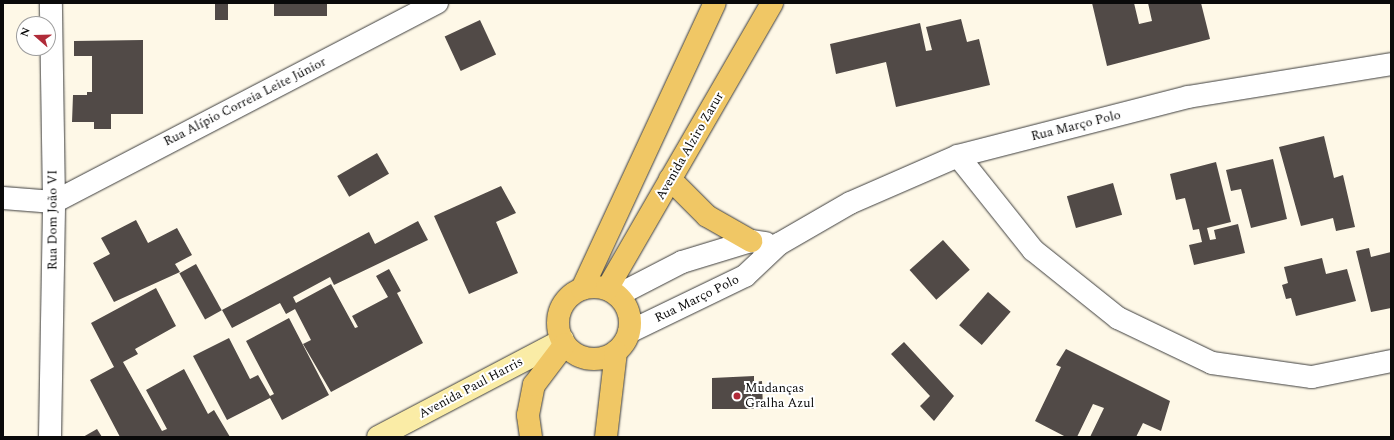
<!DOCTYPE html>
<html>
<head>
<meta charset="utf-8">
<style>
  body { margin:0 }
  #map { position:relative; width:1394px; height:440px; overflow:hidden; background:#fef8e7; font-family:Spectral,serif }
  div>[style] { position:absolute }
  .building>* { inset:0; background:#514a47; transform-origin:0 0 }
  .roads { filter:drop-shadow(0 0 1px #3d3d3d) drop-shadow(0 0 1px #3d3d3d) }
  .street>* { height:22px; margin:-11px; padding:0 11px; transform-origin:11px; border-radius:11px; background:#fff }
  .secondary>* { height:22px; margin:-11px; padding:0 11px; transform-origin:11px; border-radius:11px; background:#faeca6 }
  .primary>* { height:22px; margin:-11px; padding:0 11px; transform-origin:11px; border-radius:11px; background:#f0c765 }
  .primary>.ring { margin:-11px; padding:0; box-sizing:content-box; background:none; border:22px solid #f0c765; border-radius:50% }
  .dots>* { width:11px; height:11px; translate:-50% -50%; box-sizing:border-box; border:2px solid #fff; border-radius:50% }
  span { translate:-50% -50%; white-space:nowrap; text-align:center; line-height:1.15; -webkit-text-stroke:4px #fff; paint-order:stroke }
  .street-label { font-size:13px; color:#0a0a0a }
  .poi-label { font-size:13px; color:#0a0a0a }
  .left { translate:0 -50%; text-align:left }
  .frame { position:absolute; inset:0; border:4px solid #0a0a0a; pointer-events:none }
  .north { position:absolute; left:16px; top:16px; width:40px; height:40px; box-sizing:border-box; background:#fff; border:1px solid #9d9d9d; border-radius:50%; rotate:290deg; font-size:11px; font-weight:700; line-height:16px; text-align:center; color:#0a0a0a }
  .north::after { content:''; display:block; margin:auto; width:14px; height:18px; background:#b02b39; clip-path:polygon(50% 0,100% 100%,50% 72%,0 100%) }
</style>
</head>
<body>
<div id="map">
  <div class="building">
    <i style="left:215px;top:3px;width:13px;height:17px"></i>
    <i style="left:274px;top:3px;width:53px;height:13px"></i>
    <i style="clip-path:polygon(1092px 3px,1134px 3px,1139px 24px,1152px 21px,1148px 3px,1201px 3px,1210px 39px,1107px 66px)"></i>
    <i style="clip-path:polygon(961px 19px,967px 42px,979px 39px,990px 85px,896px 107px,886px 62px,836px 74px,830px 44px,920px 23px,926px 51px,932px 50px,926px 27px)"></i>
    <i style="left:480px;top:20px;width:38px;height:39px;rotate:65deg"></i>
    <i style="clip-path:polygon(143px 40px,143px 114px,111px 114px,111px 129px,94px 129px,94px 122px,72px 122px,73px 95px,87px 95px,87px 92px,92px 92px,92px 56px,74px 56px,74px 41px)"></i>
    <i style="clip-path:polygon(1324px 136px,1334px 178px,1343px 175px,1355px 227px,1336px 231px,1333px 218px,1301px 226px,1279px 147px)"></i>
    <i style="left:377px;top:153px;width:24px;height:46px;rotate:60deg"></i>
    <i style="clip-path:polygon(1273px 159px,1287px 219px,1251px 228px,1241px 189px,1231px 191px,1226px 170px)"></i>
    <i style="clip-path:polygon(1216px 162px,1231px 222px,1207px 228px,1210px 240px,1216px 239px,1214px 230px,1238px 224px,1245px 253px,1194px 265px,1189px 245px,1202px 242px,1199px 229px,1193px 230px,1185px 198px,1176px 200px,1170px 174px)"></i>
    <i style="left:1113px;top:183px;width:33px;height:48px;rotate:74deg"></i>
    <i style="clip-path:polygon(501px 186px,516px 213px,496px 222px,518px 273px,469px 294px,434px 216px)"></i>
    <i style="clip-path:polygon(136px 220px,148px 243px,177px 228px,192px 255px,175px 264px,180px 272px,114px 302px,93px 263px,110px 254px,101px 238px)"></i>
    <i style="clip-path:polygon(418px 221px,428px 240px,334px 285px,330px 277px,293px 297px,296px 303px,331px 284px,355px 328px,358px 327px,352px 316px,388px 297px,376px 276px,389px 269px,401px 291px,397px 293px,423px 343px,331px 392px,303px 344px,311px 340px,295px 309px,286px 314px,280px 303px,232px 328px,222px 310px,369px 232px,375px 244px)"></i>
    <i style="left:943px;top:240px;width:40px;height:45px;rotate:48deg"></i>
    <i style="clip-path:polygon(1369px 248px,1371px 257px,1391px 252px,1391px 308px,1371px 312px,1356px 251px)"></i>
    <i style="clip-path:polygon(1322px 258px,1326px 274px,1347px 269px,1356px 301px,1296px 316px,1291px 298px,1286px 299px,1282px 285px,1288px 283px,1284px 267px)"></i>
    <i style="left:196px;top:264px;width:53px;height:19px;rotate:61deg"></i>
    <i style="clip-path:polygon(156px 288px,176px 326px,135px 349px,138px 354px,123px 362px,162px 431px,167px 429px,146px 390px,184px 369px,208px 414px,214px 410px,230px 437px,120px 437px,90px 380px,114px 367px,91px 323px)"></i>
    <i style="left:988px;top:292px;width:30px;height:44px;rotate:41deg"></i>
    <i style="clip-path:polygon(289px 318px,329px 395px,282px 420px,270px 398px,227px 420px,193px 356px,229px 338px,250px 379px,258px 375px,270px 396px,274px 394px,246px 341px)"></i>
    <i style="clip-path:polygon(904px 342px,954px 396px,934px 421px,920px 406px,930px 396px,891px 354px)"></i>
    <i style="clip-path:polygon(1066px 349px,1170px 401px,1161px 431px,1143px 423px,1136px 437px,1090px 437px,1104px 408px,1093px 404px,1077px 437px,1066px 437px,1035px 421px,1061px 367px,1056px 365px)"></i>
    <i style="clip-path:polygon(754px 376px,754px 382px,762px 381px,763px 409px,712px 409px,712px 378px)"></i>
    <i style="clip-path:polygon(97px 429px,102px 437px,83px 437px)"></i>
  </div>
  <div class="roads">
    <div class="street">
      <i style="left:958px;top:156px;width:120px;rotate:51.4deg"></i>
      <i style="left:1033px;top:250px;width:109px;rotate:38.7deg"></i>
      <i style="left:1118px;top:318px;width:104px;rotate:25.6deg"></i>
      <i style="left:1212px;top:363px;width:101px;rotate:8deg"></i>
      <i style="left:1312px;top:377px;width:81px;rotate:-11.4deg"></i>
      <i style="left:3px;top:198px;width:51px;rotate:4.5deg"></i>
      <i style="left:54px;top:202px;width:432px;rotate:-27.5deg"></i>
      <i style="left:618px;top:295px;width:72px;rotate:-27.3deg"></i>
      <i style="left:682px;top:262px;width:72px;rotate:-16.9deg"></i>
      <i style="left:751px;top:241px;width:15px;rotate:8deg"></i>
      <i style="left:629px;top:332px;width:129px;rotate:-25.8deg"></i>
      <i style="left:745px;top:276px;width:47px;rotate:-43.3deg"></i>
      <i style="left:779px;top:244px;width:82px;rotate:-30deg"></i>
      <i style="left:850px;top:203px;width:118px;rotate:-23.5deg"></i>
      <i style="left:958px;top:156px;width:237px;rotate:-14.4deg"></i>
      <i style="left:1188px;top:97px;width:206px;rotate:-9.2deg"></i>
      <i style="left:50px;top:437px;width:235px;rotate:-89deg"></i>
      <i style="left:54px;top:202px;width:199px;rotate:-90.9deg"></i>
    </div>
    <div class="secondary">
      <i style="left:378px;top:437px;width:209px;rotate:-27.7deg"></i>
    </div>
    <div class="primary">
      <i style="left:670px;top:179px;width:52px;rotate:45deg"></i>
      <i style="left:707px;top:216px;width:51px;rotate:29.6deg"></i>
      <i class="ring" style="left:558px;top:287px;width:50px;height:50px"></i>
      <i style="left:582px;top:289px;width:315px;rotate:-65.1deg"></i>
      <i style="left:607px;top:289px;width:330px;rotate:-60deg"></i>
      <i style="left:531px;top:437px;width:22px;rotate:-98deg"></i>
      <i style="left:528px;top:415px;width:31px;rotate:-79deg"></i>
      <i style="left:534px;top:385px;width:51px;rotate:-52.9deg"></i>
      <i style="left:606px;top:437px;width:86px;rotate:-83.3deg"></i>
    </div>
  </div>
  <div class="dots">
    <i style="left:737px;top:396px;background:#b02b39"></i>
  </div>
  <div class="street-label">
    <span style="left:245px;top:102px;rotate:-27deg">Rua Alípio Correia Leite Júnior</span>
    <span style="left:1076px;top:126px;rotate:-14deg">Rua Março Polo</span>
    <span style="left:690px;top:146px;rotate:-60deg">Avenida Alziro Zarur</span>
    <span style="left:53px;top:220px;rotate:-90deg">Rua Dom João VI</span>
    <span style="left:697px;top:299px;rotate:-26deg">Rua Março Polo</span>
    <span style="left:471px;top:388px;rotate:-28deg">Avenida Paul Harris</span>
  </div>
  <div class="poi-label">
    <span class="left" style="left:745px;top:396px">Mudanças<br>Gralha Azul</span>
  </div>
  <div class="frame"></div>
  <div class="north">N</div>
</div>
</body>
</html>
